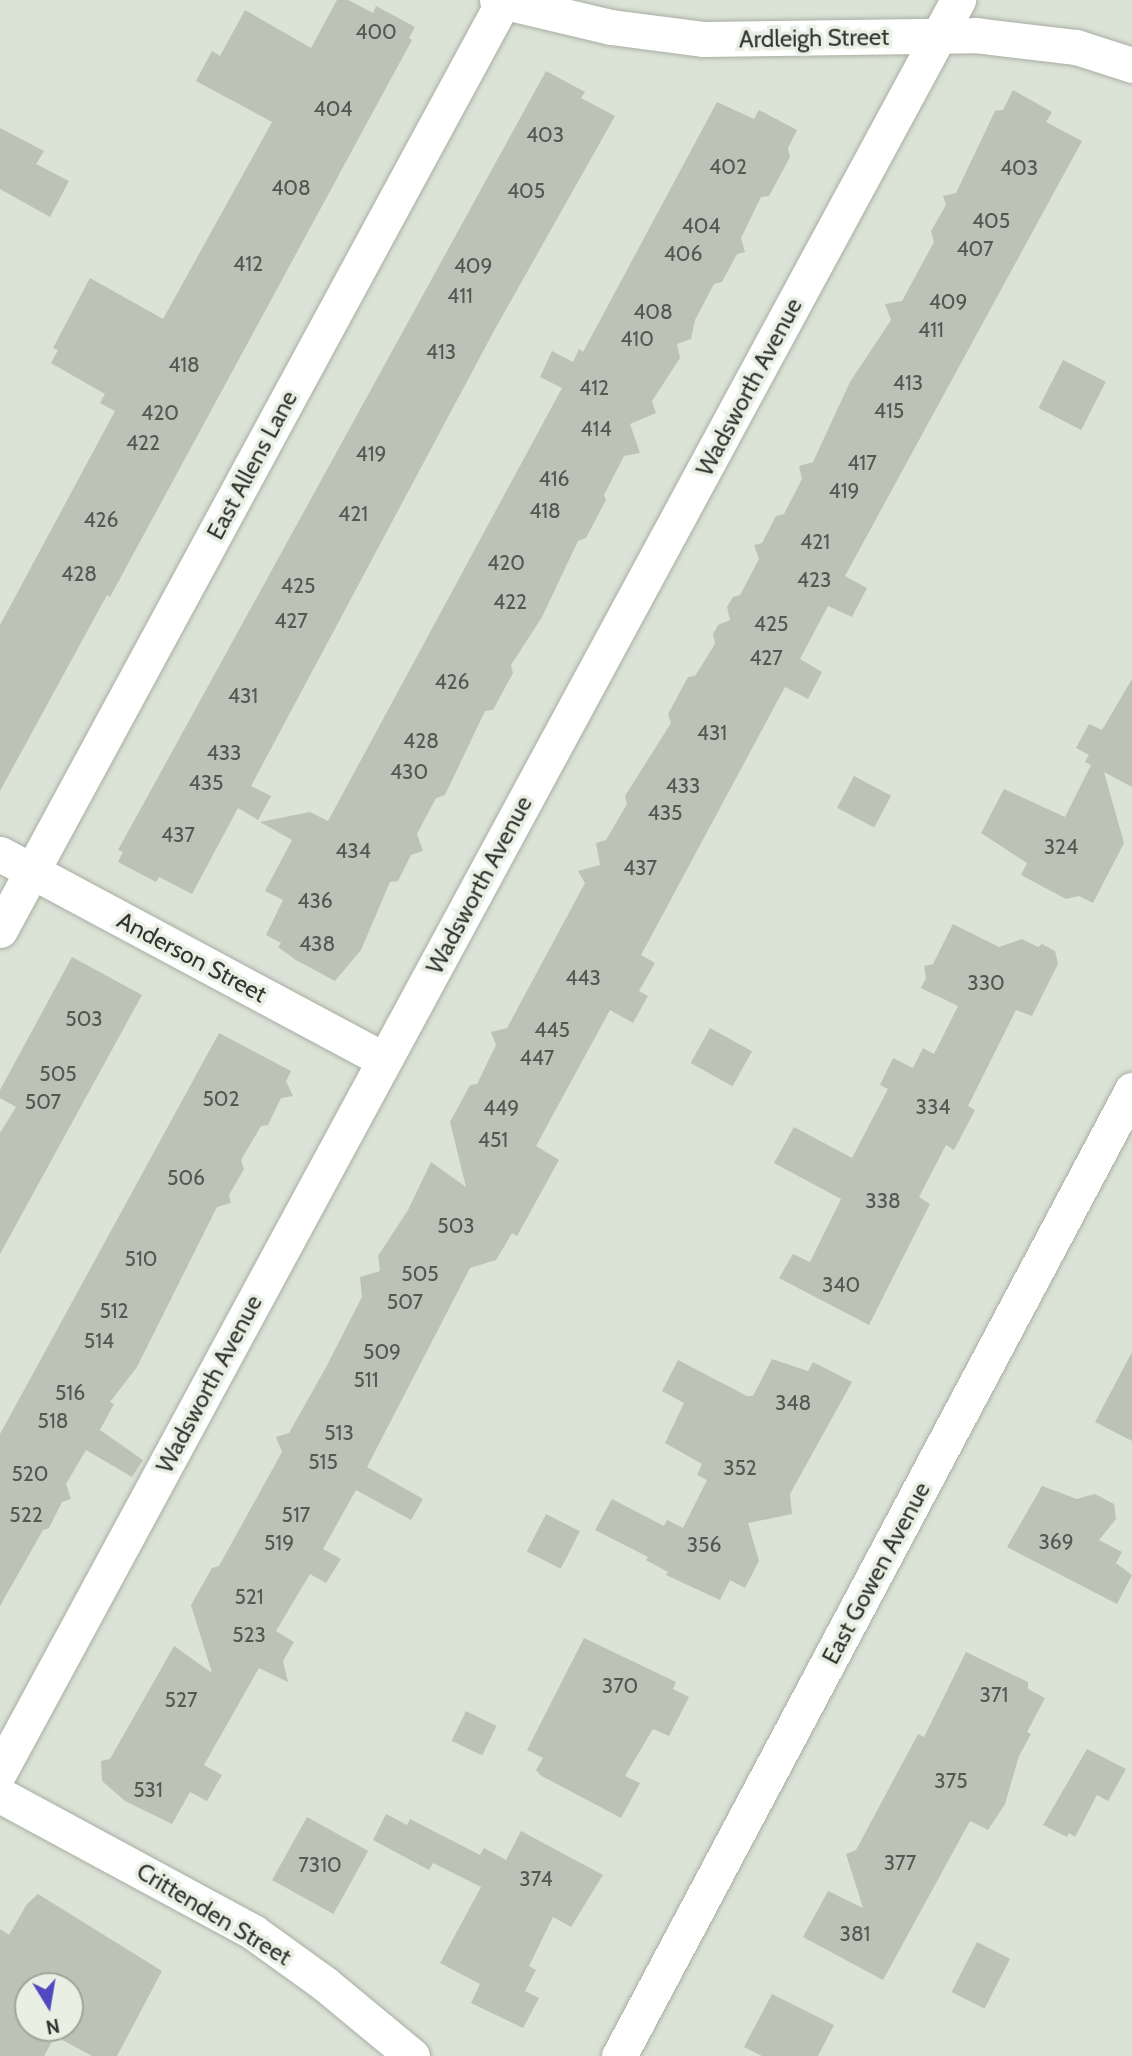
<!DOCTYPE html>
<html>
<head>
<meta charset="utf-8">
<style>
  body { margin:0 }
  #map { position:relative; width:1132px; height:2056px; overflow:hidden; background:#dbe2d6; font-family:Cabin,sans-serif }
  div>[style] { position:absolute }
  .building>* { inset:0; background:#bcc2b6; transform-origin:0 0 }
  .roads { filter:drop-shadow(0 0 2px #a8aea2) drop-shadow(0 0 2px #a8aea2) }
  .minor>* { height:35px; margin:-17.5px; padding:0 17.5px; transform-origin:17.5px; border-radius:17.5px; background:#fff }
  span { translate:-50% -50%; white-space:nowrap; text-align:center; line-height:1.15; -webkit-text-stroke:7px #e9efe3; paint-order:stroke }
  .number-label { font-size:21px; color:#545852 }
  .number-label span { -webkit-text-stroke-width:0 }
  .street-label { font-size:24px; color:#323530 }
  .north { position:absolute; left:14px; top:1972px; width:70px; height:70px; box-sizing:border-box; background:#e9efe3; border:2px solid #a0a59b; border-radius:50%; rotate:169deg; font-size:19px; font-weight:700; line-height:28px; text-align:center; color:#323530 }
  .north::after { content:''; display:block; margin:auto; width:24px; height:32px; background:#5048bf; clip-path:polygon(50% 0,100% 100%,50% 72%,0 100%) }
</style>
</head>
<body>
<div id="map">
  <div class="building">
    <i style="clip-path:polygon(337px 0,348px 0,373px 13px,376px 6px,415px 27px,409px 38px,412px 40px,110px 597px,107px 595px,0 791px,0 625px,115px 411px,100px 403px,105px 394px,51px 363px,58px 350px,53px 348px,90px 278px,163px 319px,272px 122px,196px 81px,212px 51px,220px 56px,245px 10px,311px 48px)"></i>
    <i style="clip-path:polygon(546px 71px,585px 92px,581px 98px,615px 116px,495px 329px,251px 786px,271px 796px,258px 820px,238px 808px,192px 894px,159px 877px,156px 882px,118px 862px,123px 852px,118px 850px)"></i>
    <i style="clip-path:polygon(1013px 90px,1052px 112px,1046px 122px,1082px 141px,845px 576px,867px 588px,852px 617px,828px 606px,800px 659px,822px 672px,808px 699px,785px 687px,641px 955px,655px 963px,639px 991px,648px 996px,633px 1023px,610px 1010px,536px 1146px,559px 1160px,517px 1236px,512px 1233px,496px 1260px,470px 1268px,367px 1467px,423px 1499px,411px 1520px,356px 1490px,323px 1549px,341px 1559px,326px 1583px,310px 1574px,276px 1631px,294px 1642px,283px 1661px,288px 1682px,259px 1668px,204px 1765px,222px 1775px,207px 1801px,190px 1792px,172px 1824px,125px 1801px,102px 1781px,101px 1761px,110px 1759px,174px 1646px,212px 1673px,191px 1605px,212px 1568px,219px 1566px,282px 1452px,276px 1437px,289px 1433px,325px 1369px,362px 1297px,360px 1277px,380px 1271px,378px 1256px,408px 1210px,431px 1162px,466px 1187px,450px 1122px,470px 1085px,477px 1084px,496px 1045px,491px 1032px,507px 1028px,585px 883px,578px 871px,600px 865px,596px 843px,606px 840px,627px 804px,625px 796px,671px 723px,668px 714px,688px 677px,695px 676px,715px 644px,713px 634px,718px 625px,730px 620px,727px 607px,733px 597px,740px 595px,759px 559px,754px 545px,762px 543px,776px 516px,784px 514px,802px 479px,799px 466px,813px 462px,850px 382px,891px 320px,885px 304px,902px 301px,934px 242px,931px 231px,946px 205px,943px 196px,956px 193px,995px 111px,1003px 110px)"></i>
    <i style="clip-path:polygon(717px 102px,754px 119px,759px 110px,797px 130px,788px 148px,790px 157px,769px 196px,761px 197px,741px 238px,745px 252px,737px 254px,722px 282px,714px 284px,695px 320px,691px 339px,677px 344px,680px 358px,652px 401px,656px 413px,630px 424px,640px 453px,624px 456px,604px 495px,606px 500px,586px 538px,578px 541px,542px 617px,511px 665px,513px 673px,493px 710px,485px 711px,445px 795px,436px 798px,417px 834px,423px 851px,411px 855px,398px 881px,390px 882px,361px 950px,335px 981px,296px 960px,278px 947px,281px 943px,266px 935px,283px 900px,265px 891px,292px 840px,260px 822px,310px 812px,328px 821px,562px 388px,540px 377px,552px 351px,573px 362px,579px 349px,583px 352px)"></i>
    <i style="clip-path:polygon(0 128px,44px 151px,36px 164px,69px 181px,50px 217px,0 189px)"></i>
    <i style="left:1063px;top:360px;width:48px;height:54px;rotate:27deg"></i>
    <i style="clip-path:polygon(1132px 679px,1132px 787px,1104px 772px,1124px 843px,1093px 903px,1079px 896px,1066px 899px,1021px 875px,1027px 863px,981px 833px,1004px 789px,1065px 817px,1091px 765px,1085px 762px,1089px 755px,1076px 748px,1089px 724px,1102px 730px)"></i>
    <i style="left:854px;top:776px;width:42px;height:36px;rotate:28deg"></i>
    <i style="clip-path:polygon(953px 924px,999px 947px,1022px 939px,1038px 947px,1042px 944px,1055px 951px,1058px 964px,1032px 1016px,1016px 1010px,968px 1106px,975px 1110px,954px 1150px,946px 1145px,919px 1197px,930px 1204px,869px 1325px,779px 1278px,793px 1254px,810px 1262px,841px 1199px,774px 1163px,794px 1127px,852px 1158px,888px 1089px,880px 1085px,893px 1058px,913px 1068px,923px 1048px,934px 1054px,958px 1006px,921px 988px,926px 978px,924px 966px,933px 964px)"></i>
    <i style="clip-path:polygon(72px 957px,142px 995px,0 1254px,0 1133px,16px 1107px,0 1098px,0 1090px)"></i>
    <i style="left:710px;top:1028px;width:48px;height:40px;rotate:29deg"></i>
    <i style="clip-path:polygon(219px 1033px,291px 1071px,286px 1081px,293px 1096px,281px 1098px,268px 1125px,261px 1126px,241px 1160px,244px 1169px,229px 1195px,231px 1203px,217px 1207px,137px 1367px,110px 1402px,114px 1404px,100px 1430px,143px 1460px,132px 1477px,86px 1450px,66px 1484px,71px 1499px,62px 1502px,49px 1528px,43px 1530px,0 1606px,0 1434px)"></i>
    <i style="clip-path:polygon(1132px 1352px,1132px 1441px,1095px 1422px)"></i>
    <i style="clip-path:polygon(772px 1359px,808px 1371px,813px 1362px,852px 1382px,790px 1494px,792px 1514px,748px 1523px,759px 1561px,745px 1588px,730px 1580px,720px 1600px,666px 1575px,668px 1572px,646px 1560px,648px 1557px,595px 1530px,612px 1499px,664px 1526px,667px 1520px,683px 1528px,707px 1480px,697px 1475px,702px 1464px,665px 1443px,684px 1403px,662px 1391px,678px 1360px,747px 1396px,753px 1396px)"></i>
    <i style="clip-path:polygon(1042px 1486px,1077px 1499px,1095px 1494px,1114px 1504px,1116px 1519px,1099px 1540px,1122px 1552px,1116px 1563px,1132px 1575px,1117px 1604px,1007px 1547px)"></i>
    <i style="left:546px;top:1514px;width:38px;height:42px;rotate:27deg"></i>
    <i style="clip-path:polygon(584px 1638px,676px 1682px,673px 1689px,689px 1697px,669px 1736px,653px 1729px,625px 1776px,640px 1783px,621px 1818px,540px 1775px,536px 1770px,543px 1758px,527px 1750px)"></i>
    <i style="clip-path:polygon(966px 1652px,1028px 1682px,1028px 1689px,1045px 1698px,1027px 1732px,1031px 1734px,1019px 1756px,1005px 1804px,988px 1830px,970px 1821px,883px 1980px,803px 1937px,828px 1891px,863px 1908px,846px 1854px,856px 1850px,918px 1734px,924px 1737px)"></i>
    <i style="left:466px;top:1711px;width:34px;height:33px;rotate:26deg"></i>
    <i style="clip-path:polygon(1087px 1749px,1126px 1769px,1108px 1801px,1097px 1795px,1075px 1837px,1069px 1833px,1067px 1837px,1043px 1825px)"></i>
    <i style="clip-path:polygon(386px 1814px,407px 1825px,410px 1819px,480px 1855px,484px 1848px,506px 1860px,521px 1831px,603px 1875px,571px 1927px,553px 1917px,529px 1966px,536px 1970px,525px 1991px,539px 1998px,523px 2028px,471px 2003px,480px 1984px,440px 1963px,481px 1887px,433px 1863px,429px 1870px,373px 1840px)"></i>
    <i style="left:307px;top:1817px;width:70px;height:72px;rotate:29deg"></i>
    <i style="clip-path:polygon(evenodd,38px 1894px,162px 1971px,117px 2056px,92px 2056px,55px 2036px,44px 2056px,0 2056px,0 1929px,9px 1935px,27px 1904px,38px 1894px,28px 1986px,70px 1986px,70px 2028px,28px 2028px,28px 1986px)"></i>
    <i style="left:977px;top:1942px;width:37px;height:56px;rotate:27deg"></i>
    <i style="clip-path:polygon(772px 1994px,834px 2025px,818px 2056px,762px 2056px,744px 2047px)"></i>
  </div>
  <div class="roads">
    <div class="minor">
      <i style="left:497px;top:0;width:117px;rotate:13.3deg"></i>
      <i style="left:611px;top:27px;width:94px;rotate:7.4deg"></i>
      <i style="left:704px;top:39px;width:271px;rotate:-0.8deg"></i>
      <i style="left:975px;top:35px;width:102px;rotate:6.8deg"></i>
      <i style="left:1076px;top:47px;width:59px;rotate:17.8deg"></i>
      <i style="left:0;top:854px;width:436px;rotate:28.2deg"></i>
      <i style="left:0;top:930px;width:1058px;rotate:-61.55deg"></i>
      <i style="left:0;top:1771px;width:2014px;rotate:-61.59deg"></i>
      <i style="left:0;top:1795px;width:288px;rotate:28.4deg"></i>
      <i style="left:253px;top:1932px;width:89px;rotate:35.8deg"></i>
      <i style="left:325px;top:1984px;width:113px;rotate:39.6deg"></i>
      <i style="left:619px;top:2056px;width:1094px;rotate:-62.03deg"></i>
    </div>
  </div>
  <div class="number-label">
    <span style="left:376px;top:32px">400</span>
    <span style="left:333px;top:109px">404</span>
    <span style="left:545px;top:135px">403</span>
    <span style="left:728px;top:167px">402</span>
    <span style="left:1019px;top:168px">403</span>
    <span style="left:291px;top:188px">408</span>
    <span style="left:526px;top:191px">405</span>
    <span style="left:991px;top:221px">405</span>
    <span style="left:701px;top:226px">404</span>
    <span style="left:975px;top:249px">407</span>
    <span style="left:683px;top:254px">406</span>
    <span style="left:248px;top:264px">412</span>
    <span style="left:473px;top:266px">409</span>
    <span style="left:460px;top:296px">411</span>
    <span style="left:948px;top:302px">409</span>
    <span style="left:653px;top:312px">408</span>
    <span style="left:931px;top:330px">411</span>
    <span style="left:637px;top:339px">410</span>
    <span style="left:441px;top:352px">413</span>
    <span style="left:184px;top:365px">418</span>
    <span style="left:908px;top:383px">413</span>
    <span style="left:594px;top:388px">412</span>
    <span style="left:889px;top:411px">415</span>
    <span style="left:160px;top:413px">420</span>
    <span style="left:596px;top:429px">414</span>
    <span style="left:143px;top:443px">422</span>
    <span style="left:371px;top:454px">419</span>
    <span style="left:862px;top:463px">417</span>
    <span style="left:554px;top:479px">416</span>
    <span style="left:844px;top:491px">419</span>
    <span style="left:545px;top:511px">418</span>
    <span style="left:353px;top:514px">421</span>
    <span style="left:101px;top:520px">426</span>
    <span style="left:815px;top:542px">421</span>
    <span style="left:506px;top:563px">420</span>
    <span style="left:79px;top:574px">428</span>
    <span style="left:814px;top:580px">423</span>
    <span style="left:298px;top:586px">425</span>
    <span style="left:510px;top:602px">422</span>
    <span style="left:291px;top:621px">427</span>
    <span style="left:771px;top:624px">425</span>
    <span style="left:766px;top:658px">427</span>
    <span style="left:452px;top:682px">426</span>
    <span style="left:243px;top:696px">431</span>
    <span style="left:712px;top:733px">431</span>
    <span style="left:421px;top:741px">428</span>
    <span style="left:224px;top:753px">433</span>
    <span style="left:409px;top:772px">430</span>
    <span style="left:206px;top:783px">435</span>
    <span style="left:683px;top:786px">433</span>
    <span style="left:665px;top:813px">435</span>
    <span style="left:178px;top:835px">437</span>
    <span style="left:1061px;top:847px">324</span>
    <span style="left:353px;top:851px">434</span>
    <span style="left:640px;top:868px">437</span>
    <span style="left:315px;top:901px">436</span>
    <span style="left:317px;top:944px">438</span>
    <span style="left:583px;top:978px">443</span>
    <span style="left:986px;top:983px">330</span>
    <span style="left:84px;top:1019px">503</span>
    <span style="left:552px;top:1030px">445</span>
    <span style="left:537px;top:1058px">447</span>
    <span style="left:58px;top:1074px">505</span>
    <span style="left:221px;top:1099px">502</span>
    <span style="left:43px;top:1102px">507</span>
    <span style="left:933px;top:1107px">334</span>
    <span style="left:501px;top:1108px">449</span>
    <span style="left:493px;top:1140px">451</span>
    <span style="left:186px;top:1178px">506</span>
    <span style="left:883px;top:1201px">338</span>
    <span style="left:456px;top:1226px">503</span>
    <span style="left:141px;top:1259px">510</span>
    <span style="left:420px;top:1274px">505</span>
    <span style="left:841px;top:1285px">340</span>
    <span style="left:405px;top:1302px">507</span>
    <span style="left:114px;top:1311px">512</span>
    <span style="left:99px;top:1341px">514</span>
    <span style="left:382px;top:1352px">509</span>
    <span style="left:366px;top:1380px">511</span>
    <span style="left:70px;top:1393px">516</span>
    <span style="left:793px;top:1403px">348</span>
    <span style="left:53px;top:1421px">518</span>
    <span style="left:339px;top:1433px">513</span>
    <span style="left:323px;top:1462px">515</span>
    <span style="left:740px;top:1468px">352</span>
    <span style="left:30px;top:1474px">520</span>
    <span style="left:26px;top:1515px">522</span>
    <span style="left:296px;top:1515px">517</span>
    <span style="left:1056px;top:1542px">369</span>
    <span style="left:279px;top:1543px">519</span>
    <span style="left:704px;top:1545px">356</span>
    <span style="left:249px;top:1597px">521</span>
    <span style="left:249px;top:1635px">523</span>
    <span style="left:620px;top:1686px">370</span>
    <span style="left:994px;top:1695px">371</span>
    <span style="left:181px;top:1700px">527</span>
    <span style="left:951px;top:1781px">375</span>
    <span style="left:148px;top:1790px">531</span>
    <span style="left:900px;top:1863px">377</span>
    <span style="left:320px;top:1865px">7310</span>
    <span style="left:536px;top:1879px">374</span>
    <span style="left:855px;top:1934px">381</span>
  </div>
  <div class="street-label">
    <span style="left:814px;top:38px;rotate:-1deg">Ardleigh Street</span>
    <span style="left:749px;top:387px;rotate:-62deg">Wadsworth Avenue</span>
    <span style="left:252px;top:465px;rotate:-62deg">East Allens Lane</span>
    <span style="left:479px;top:885px;rotate:-62deg">Wadsworth Avenue</span>
    <span style="left:192px;top:957px;rotate:28deg">Anderson Street</span>
    <span style="left:209px;top:1384px;rotate:-62deg">Wadsworth Avenue</span>
    <span style="left:876px;top:1573px;rotate:-62deg">East Gowen Avenue</span>
    <span style="left:214px;top:1914px;rotate:31deg">Crittenden Street</span>
  </div>
  <div class="north">N</div>
</div>
</body>
</html>
